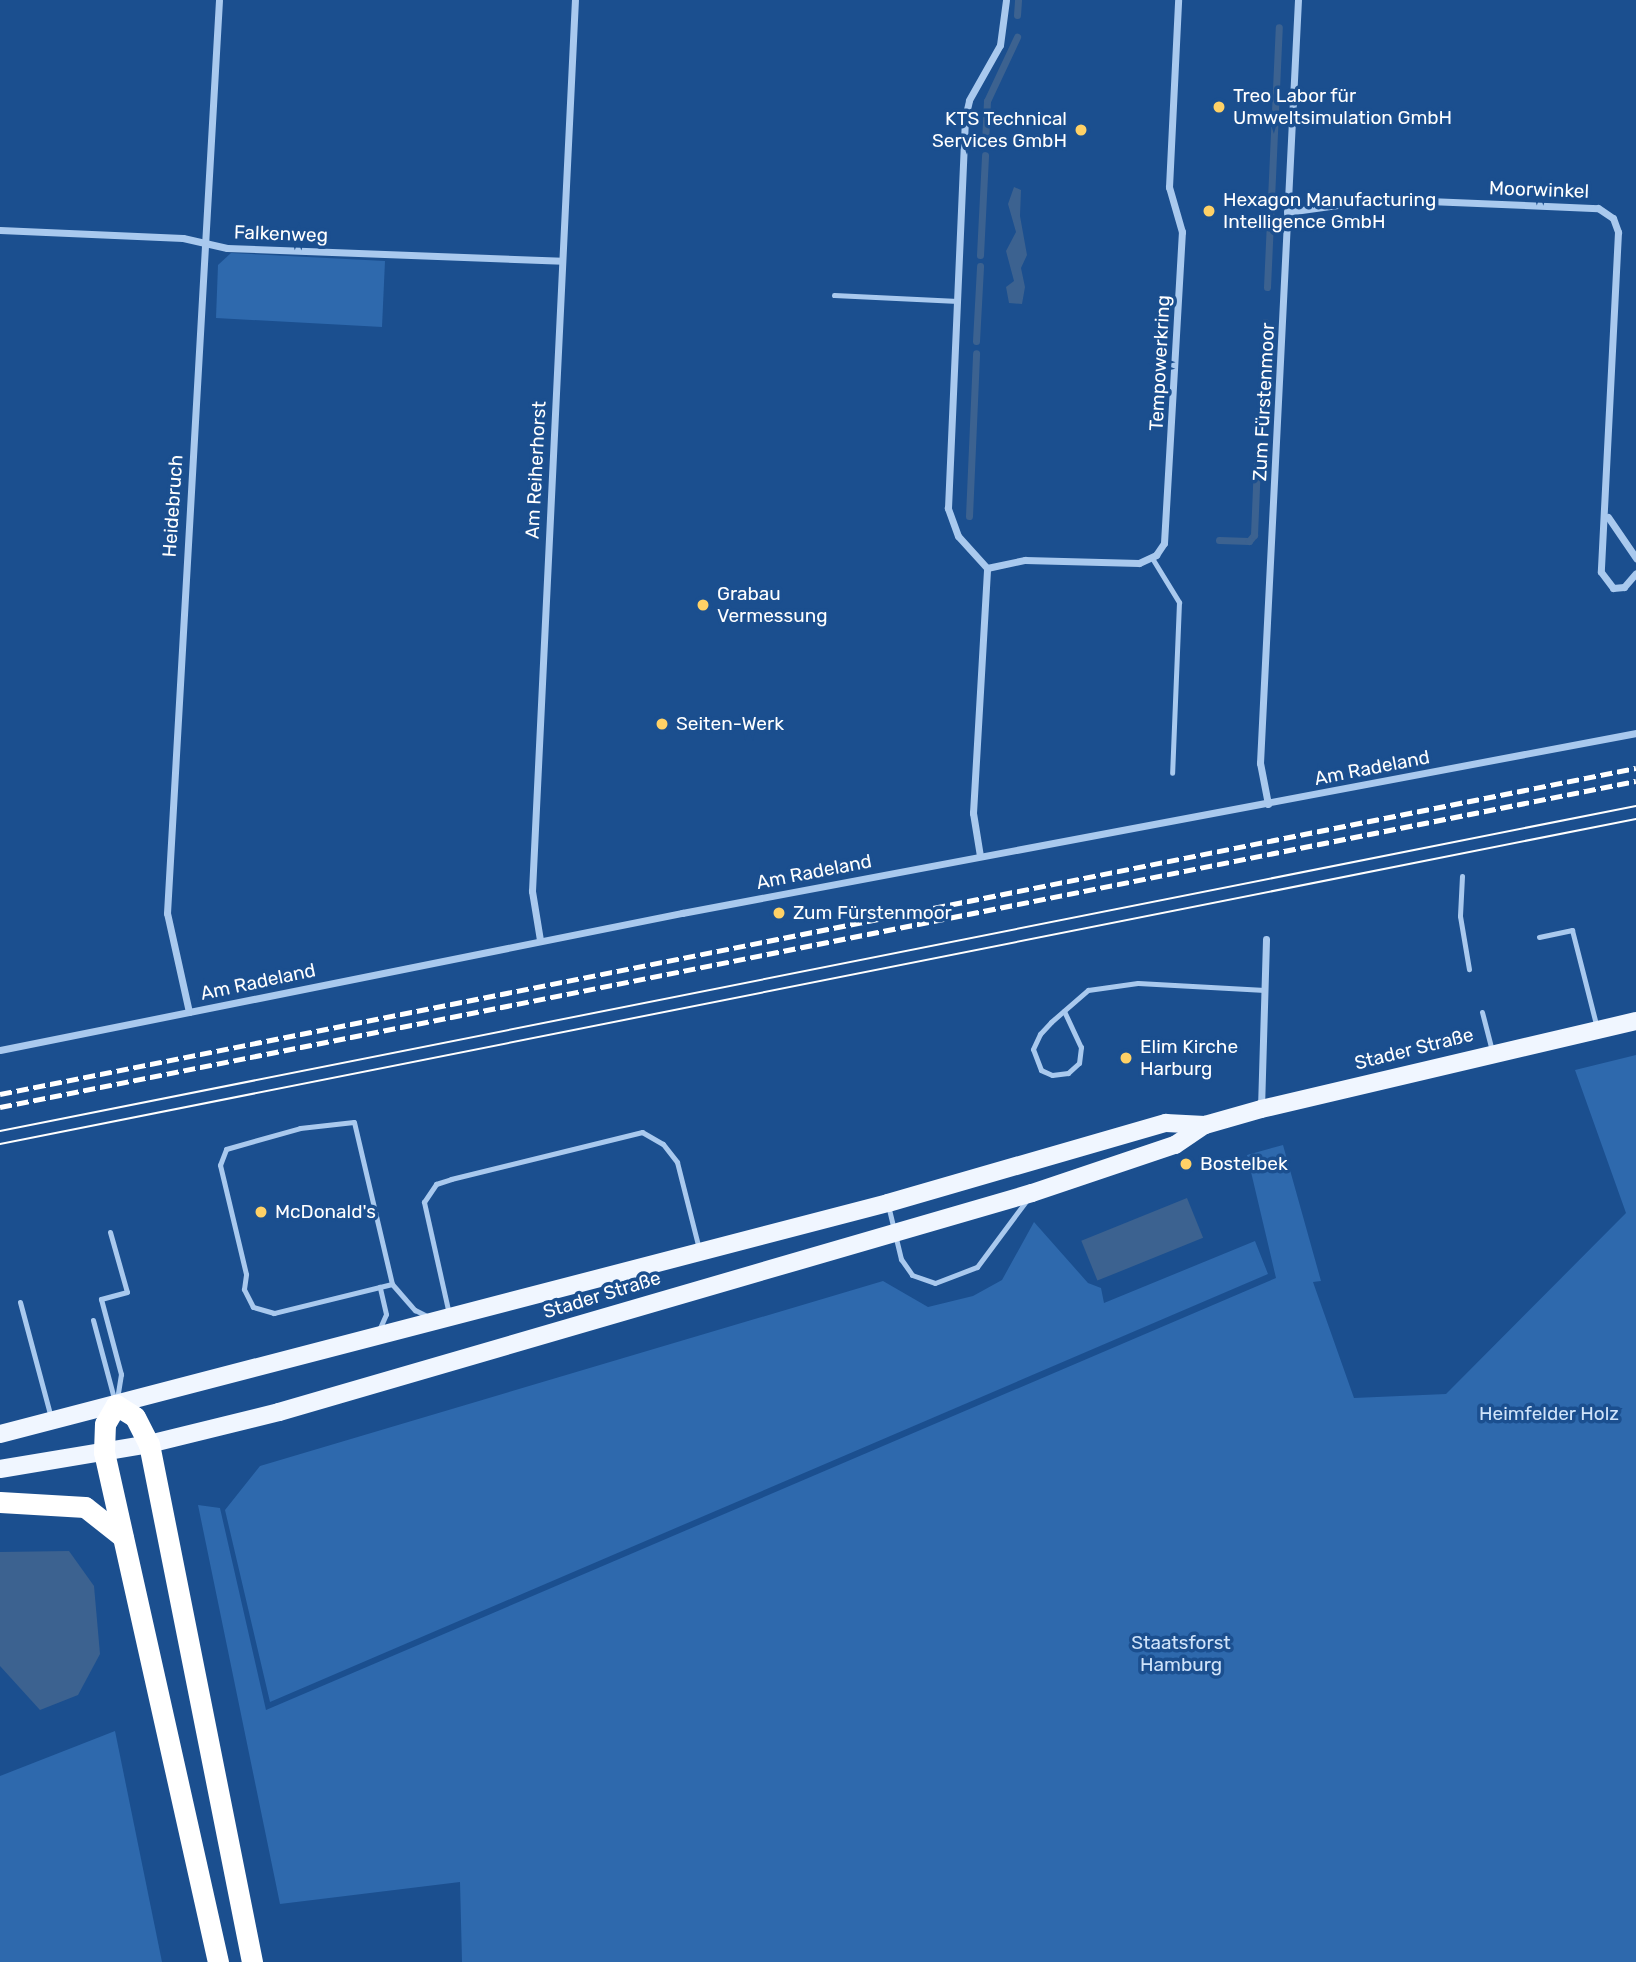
<!DOCTYPE html>
<html>
<head>
<meta charset="utf-8">
<style>
  body { margin:0 }
  #map { position:relative; width:1636px; height:1962px; overflow:hidden; background:#1b4f8f; font-family:Rubik,sans-serif }
  div>[style] { position:absolute }
  .green>* { inset:0; background:#2e69ad }
  .water>* { inset:0; background:#3c6290; transform-origin:0 0 }
  .stream>* { height:7px; margin:-3.5px; padding:0 3.5px; transform-origin:3.5px; border-radius:3.5px; background:#3c6290 }
  .lane>* { height:5px; margin:-2.5px; padding:0 2.5px; transform-origin:2.5px; border-radius:2.5px; background:#a9c9ee }
  .street>* { height:7px; margin:-3.5px; padding:0 3.5px; transform-origin:3.5px; border-radius:3.5px; background:#a9c9ee }
  .primary>* { height:18px; margin:-9px; padding:0 9px; transform-origin:9px; border-radius:9px; background:#f0f6ff }
  .highway>* { height:21px; margin:-10.5px; padding:0 10.5px; transform-origin:10.5px; border-radius:10.5px; background:#fff }
  .tram>* { height:2px; margin:-1px; padding:0 1px; transform-origin:1px; border-radius:1px; background:#fff }
  .rail>* { height:5px; margin-top:-2.5px; transform-origin:0; background:repeating-linear-gradient(90deg,#fff 0 12px,transparent 0 17px) }
  .dots>* { width:19px; height:19px; translate:-50% -50%; box-sizing:border-box; border:4px solid #1b4f8f; border-radius:50% }
  span { translate:-50% -50%; white-space:nowrap; text-align:center; line-height:1.15; -webkit-text-stroke:7px #1b4f8f; paint-order:stroke }
  .poi-label { font-size:19px; color:#fff }
  .left { translate:0 -50%; text-align:left }
  .right { translate:-100% -50%; text-align:right }
  .street-label { font-size:19px; color:#fff }
  .park-label { font-size:19px; color:#cfe3fa }
</style>
</head>
<body>
<div id="map">
  <div class="green">
    <i style="clip-path:polygon(231px 253px,385px 261px,382px 327px,216px 318px,218px 265px)"></i>
    <i style="clip-path:polygon(1636px 1055px,1636px 1962px,462px 1962px,460px 1882px,280px 1904px,198px 1505px,220px 1508px,266px 1710px,1276px 1278px,1247px 1155px,1283px 1145px,1321px 1281px,1313px 1282px,1354px 1398px,1446px 1394px,1626px 1213px,1575px 1070px)"></i>
    <i style="clip-path:polygon(1034px 1222px,1088px 1283px,1101px 1288px,1104px 1303px,1255px 1241px,1268px 1274px,270px 1702px,225px 1510px,260px 1466px,883px 1281px,928px 1307px,973px 1296px,1002px 1280px)"></i>
    <i style="clip-path:polygon(115px 1731px,162px 1962px,0 1962px,0 1776px)"></i>
  </div>
  <div class="water">
    <i style="clip-path:polygon(1014px 187px,1021px 190px,1020px 216px,1027px 255px,1021px 268px,1025px 287px,1022px 304px,1009px 303px,1006px 287px,1014px 281px,1006px 251px,1016px 232px,1008px 204px)"></i>
    <i style="left:1187px;top:1198px;width:43px;height:114px;rotate:68deg"></i>
    <i style="clip-path:polygon(69px 1551px,94px 1586px,100px 1654px,78px 1695px,40px 1710px,0 1666px,0 1552px)"></i>
  </div>
  <div class="stream">
    <i style="left:1017px;top:15px;width:15px;rotate:-86deg"></i>
    <i style="left:985px;top:143px;width:42px;rotate:-87.3deg"></i>
    <i style="left:987px;top:101px;width:71px;rotate:-64.9deg"></i>
    <i style="left:980px;top:255px;width:100px;rotate:-87.1deg"></i>
    <i style="left:1267px;top:287px;width:260px;rotate:-87.4deg"></i>
    <i style="left:976px;top:341px;width:75px;rotate:-86.9deg"></i>
    <i style="left:1260px;top:425px;width:103px;rotate:-87.2deg"></i>
    <i style="left:969px;top:516px;width:163px;rotate:-87.5deg"></i>
    <i style="left:1219px;top:540px;width:30px;rotate:2deg"></i>
    <i style="left:1249px;top:541px;width:8px;rotate:-50deg"></i>
    <i style="left:1254px;top:535px;width:72px;rotate:-87.6deg"></i>
  </div>
  <div class="lane">
    <i style="left:834px;top:295px;width:124px;rotate:2.8deg"></i>
    <i style="left:1152px;top:558px;width:52px;rotate:58.5deg"></i>
    <i style="left:1179px;top:602px;width:171px;rotate:92.3deg"></i>
    <i style="left:1462px;top:876px;width:40px;rotate:92.9deg"></i>
    <i style="left:1460px;top:916px;width:54px;rotate:80.4deg"></i>
    <i style="left:1539px;top:937px;width:34px;rotate:-12deg"></i>
    <i style="left:1572px;top:930px;width:101px;rotate:75.7deg"></i>
    <i style="left:1064px;top:1011px;width:40px;rotate:65deg"></i>
    <i style="left:1081px;top:1047px;width:16px;rotate:97deg"></i>
    <i style="left:1079px;top:1063px;width:15px;rotate:138deg"></i>
    <i style="left:1068px;top:1073px;width:16px;rotate:173deg"></i>
    <i style="left:1052px;top:1075px;width:12px;rotate:-156deg"></i>
    <i style="left:1041px;top:1070px;width:22px;rotate:-111deg"></i>
    <i style="left:1033px;top:1049px;width:17px;rotate:-65deg"></i>
    <i style="left:1040px;top:1034px;width:16px;rotate:-47deg"></i>
    <i style="left:1051px;top:1022px;width:49px;rotate:-40.9deg"></i>
    <i style="left:1088px;top:990px;width:50px;rotate:-8deg"></i>
    <i style="left:1138px;top:983px;width:127px;rotate:3.2deg"></i>
    <i style="left:1482px;top:1012px;width:40px;rotate:75.6deg"></i>
    <i style="left:888px;top:1205px;width:56px;rotate:76.5deg"></i>
    <i style="left:901px;top:1259px;width:19px;rotate:55deg"></i>
    <i style="left:912px;top:1275px;width:24px;rotate:19deg"></i>
    <i style="left:935px;top:1283px;width:45px;rotate:-20.9deg"></i>
    <i style="left:977px;top:1267px;width:82px;rotate:-53.4deg"></i>
    <i style="left:110px;top:1232px;width:62px;rotate:74.2deg"></i>
    <i style="left:127px;top:1292px;width:27px;rotate:165deg"></i>
    <i style="left:101px;top:1299px;width:78px;rotate:75.1deg"></i>
    <i style="left:121px;top:1374px;width:24px;rotate:99deg"></i>
    <i style="left:392px;top:1284px;width:122px;rotate:166.2deg"></i>
    <i style="left:274px;top:1313px;width:22px;rotate:-164deg"></i>
    <i style="left:253px;top:1307px;width:20px;rotate:-117deg"></i>
    <i style="left:244px;top:1289px;width:15px;rotate:-82deg"></i>
    <i style="left:246px;top:1274px;width:112px;rotate:-103.4deg"></i>
    <i style="left:220px;top:1165px;width:17px;rotate:-69deg"></i>
    <i style="left:226px;top:1149px;width:77px;rotate:-15.8deg"></i>
    <i style="left:300px;top:1128px;width:54px;rotate:-6.3deg"></i>
    <i style="left:354px;top:1122px;width:166px;rotate:76.8deg"></i>
    <i style="left:392px;top:1284px;width:35px;rotate:49deg"></i>
    <i style="left:415px;top:1310px;width:16px;rotate:27deg"></i>
    <i style="left:20px;top:1302px;width:120px;rotate:75deg"></i>
    <i style="left:449px;top:1314px;width:115px;rotate:-102.6deg"></i>
    <i style="left:424px;top:1202px;width:22px;rotate:-56deg"></i>
    <i style="left:436px;top:1184px;width:16px;rotate:-18deg"></i>
    <i style="left:451px;top:1179px;width:197px;rotate:-13.8deg"></i>
    <i style="left:642px;top:1132px;width:24px;rotate:30deg"></i>
    <i style="left:663px;top:1144px;width:23px;rotate:52deg"></i>
    <i style="left:677px;top:1162px;width:90px;rotate:75.8deg"></i>
    <i style="left:93px;top:1320px;width:85px;rotate:75deg"></i>
    <i style="left:379px;top:1330px;width:17px;rotate:-66deg"></i>
    <i style="left:386px;top:1314px;width:28px;rotate:-103deg"></i>
  </div>
  <div class="street">
    <i style="left:1287px;top:212px;width:94px;rotate:-8deg"></i>
    <i style="left:1380px;top:199px;width:218px;rotate:2.4deg"></i>
    <i style="left:1598px;top:208px;width:18px;rotate:34deg"></i>
    <i style="left:1613px;top:218px;width:15px;rotate:70deg"></i>
    <i style="left:1618px;top:232px;width:340px;rotate:92.9deg"></i>
    <i style="left:1601px;top:572px;width:20px;rotate:53deg"></i>
    <i style="left:1613px;top:588px;width:11px;rotate:-5deg"></i>
    <i style="left:1624px;top:587px;width:18px;rotate:-49deg"></i>
    <i style="left:0;top:230px;width:183px;rotate:2.5deg"></i>
    <i style="left:183px;top:238px;width:45px;rotate:12.8deg"></i>
    <i style="left:227px;top:248px;width:335px;rotate:2.2deg"></i>
    <i style="left:1608px;top:517px;width:50px;rotate:55.7deg"></i>
    <i style="left:987px;top:568px;width:39px;rotate:-12deg"></i>
    <i style="left:1025px;top:560px;width:114px;rotate:1.5deg"></i>
    <i style="left:1139px;top:563px;width:19px;rotate:-25deg"></i>
    <i style="left:1156px;top:555px;width:14px;rotate:-56deg"></i>
    <i style="left:1164px;top:543px;width:312px;rotate:-86.7deg"></i>
    <i style="left:1182px;top:232px;width:47px;rotate:-106.1deg"></i>
    <i style="left:1169px;top:187px;width:187px;rotate:-87.2deg"></i>
    <i style="left:1268px;top:804px;width:42px;rotate:-101deg"></i>
    <i style="left:1260px;top:763px;width:764px;rotate:-87.15deg"></i>
    <i style="left:980px;top:856px;width:44px;rotate:-99.2deg"></i>
    <i style="left:973px;top:813px;width:245px;rotate:-86.7deg"></i>
    <i style="left:987px;top:568px;width:43px;rotate:-132.2deg"></i>
    <i style="left:958px;top:536px;width:30px;rotate:-110deg"></i>
    <i style="left:948px;top:508px;width:390px;rotate:-87.5deg"></i>
    <i style="left:965px;top:118px;width:18px;rotate:-77deg"></i>
    <i style="left:969px;top:100px;width:63px;rotate:-60.6deg"></i>
    <i style="left:1000px;top:45px;width:45px;rotate:-82.4deg"></i>
    <i style="left:540px;top:940px;width:50px;rotate:-99.3deg"></i>
    <i style="left:532px;top:891px;width:892px;rotate:-87.24deg"></i>
    <i style="left:189px;top:1012px;width:101px;rotate:-102.5deg"></i>
    <i style="left:167px;top:913px;width:914px;rotate:-86.74deg"></i>
    <i style="left:0;top:1050px;width:696px;rotate:-11.36deg"></i>
    <i style="left:682px;top:913px;width:971px;rotate:-10.68deg"></i>
    <i style="left:1261px;top:1108px;width:169px;rotate:-88.3deg"></i>
  </div>
  <div class="primary">
    <i style="left:0;top:1434px;width:918px;rotate:-14.58deg"></i>
    <i style="left:888px;top:1203px;width:289px;rotate:-16.1deg"></i>
    <i style="left:1166px;top:1123px;width:39px;rotate:3deg"></i>
    <i style="left:0;top:1469px;width:151px;rotate:-9.5deg"></i>
    <i style="left:149px;top:1444px;width:134px;rotate:-13.8deg"></i>
    <i style="left:279px;top:1412px;width:784px;rotate:-16.22deg"></i>
    <i style="left:1032px;top:1193px;width:151px;rotate:-18.6deg"></i>
    <i style="left:1175px;top:1145px;width:36px;rotate:-34deg"></i>
    <i style="left:1205px;top:1125px;width:58px;rotate:-15.9deg"></i>
    <i style="left:1261px;top:1109px;width:385px;rotate:-13.2deg"></i>
  </div>
  <div class="highway">
    <i style="left:0;top:1502px;width:85px;rotate:3.4deg"></i>
    <i style="left:85px;top:1507px;width:48px;rotate:38.3deg"></i>
    <i style="left:218px;top:1962px;width:523px;rotate:-102.6deg"></i>
    <i style="left:104px;top:1452px;width:28px;rotate:-88deg"></i>
    <i style="left:105px;top:1424px;width:22px;rotate:-60deg"></i>
    <i style="left:116px;top:1405px;width:22px;rotate:32deg"></i>
    <i style="left:135px;top:1417px;width:30px;rotate:63deg"></i>
    <i style="left:149px;top:1444px;width:528px;rotate:78.75deg"></i>
  </div>
  <div class="tram">
    <i style="left:0;top:1131px;width:1668px;rotate:-11.24deg"></i>
    <i style="left:0;top:1144px;width:1668px;rotate:-11.24deg"></i>
  </div>
  <div class="rail">
    <i style="left:0;top:1094px;width:1668px;rotate:-11.27deg"></i>
    <i style="left:0;top:1107px;width:1668px;rotate:-11.27deg"></i>
  </div>
  <div class="dots">
    <i style="left:1219px;top:107px;background:#ffd166"></i>
    <i style="left:1081px;top:130px;background:#ffd166"></i>
    <i style="left:1209px;top:211px;background:#ffd166"></i>
    <i style="left:703px;top:605px;background:#ffd166"></i>
    <i style="left:662px;top:724px;background:#ffd166"></i>
    <i style="left:779px;top:913px;background:#ffd166"></i>
    <i style="left:1126px;top:1058px;background:#ffd166"></i>
    <i style="left:1186px;top:1164px;background:#ffd166"></i>
    <i style="left:261px;top:1212px;background:#ffd166"></i>
  </div>
  <div class="poi-label">
    <span class="left" style="left:1233px;top:107px">Treo Labor für<br>Umweltsimulation GmbH</span>
    <span class="right" style="left:1067px;top:130px">KTS Technical<br>Services GmbH</span>
    <span class="left" style="left:1223px;top:211px">Hexagon Manufacturing<br>Intelligence GmbH</span>
    <span class="left" style="left:717px;top:605px">Grabau<br>Vermessung</span>
    <span class="left" style="left:676px;top:724px">Seiten-Werk</span>
    <span class="left" style="left:793px;top:913px">Zum Fürstenmoor</span>
    <span class="left" style="left:1140px;top:1058px">Elim Kirche<br>Harburg</span>
    <span class="left" style="left:1200px;top:1164px">Bostelbek</span>
    <span class="left" style="left:275px;top:1212px">McDonald's</span>
  </div>
  <div class="street-label">
    <span style="left:1539px;top:190px;rotate:2deg">Moorwinkel</span>
    <span style="left:281px;top:234px;rotate:2deg">Falkenweg</span>
    <span style="left:1160px;top:363px;rotate:-87deg">Tempowerkring</span>
    <span style="left:1264px;top:402px;rotate:-87deg">Zum Fürstenmoor</span>
    <span style="left:536px;top:470px;rotate:-87deg">Am Reiherhorst</span>
    <span style="left:173px;top:506px;rotate:-86deg">Heidebruch</span>
    <span style="left:1372px;top:768px;rotate:-11deg">Am Radeland</span>
    <span style="left:814px;top:872px;rotate:-11deg">Am Radeland</span>
    <span style="left:258px;top:982px;rotate:-12deg">Am Radeland</span>
    <span style="left:1414px;top:1049px;rotate:-14deg">Stader Straße</span>
    <span style="left:602px;top:1295px;rotate:-17deg">Stader Straße</span>
  </div>
  <div class="park-label">
    <span style="left:1549px;top:1414px">Heimfelder Holz</span>
    <span style="left:1181px;top:1654px">Staatsforst<br>Hamburg</span>
  </div>
</div>
</body>
</html>
